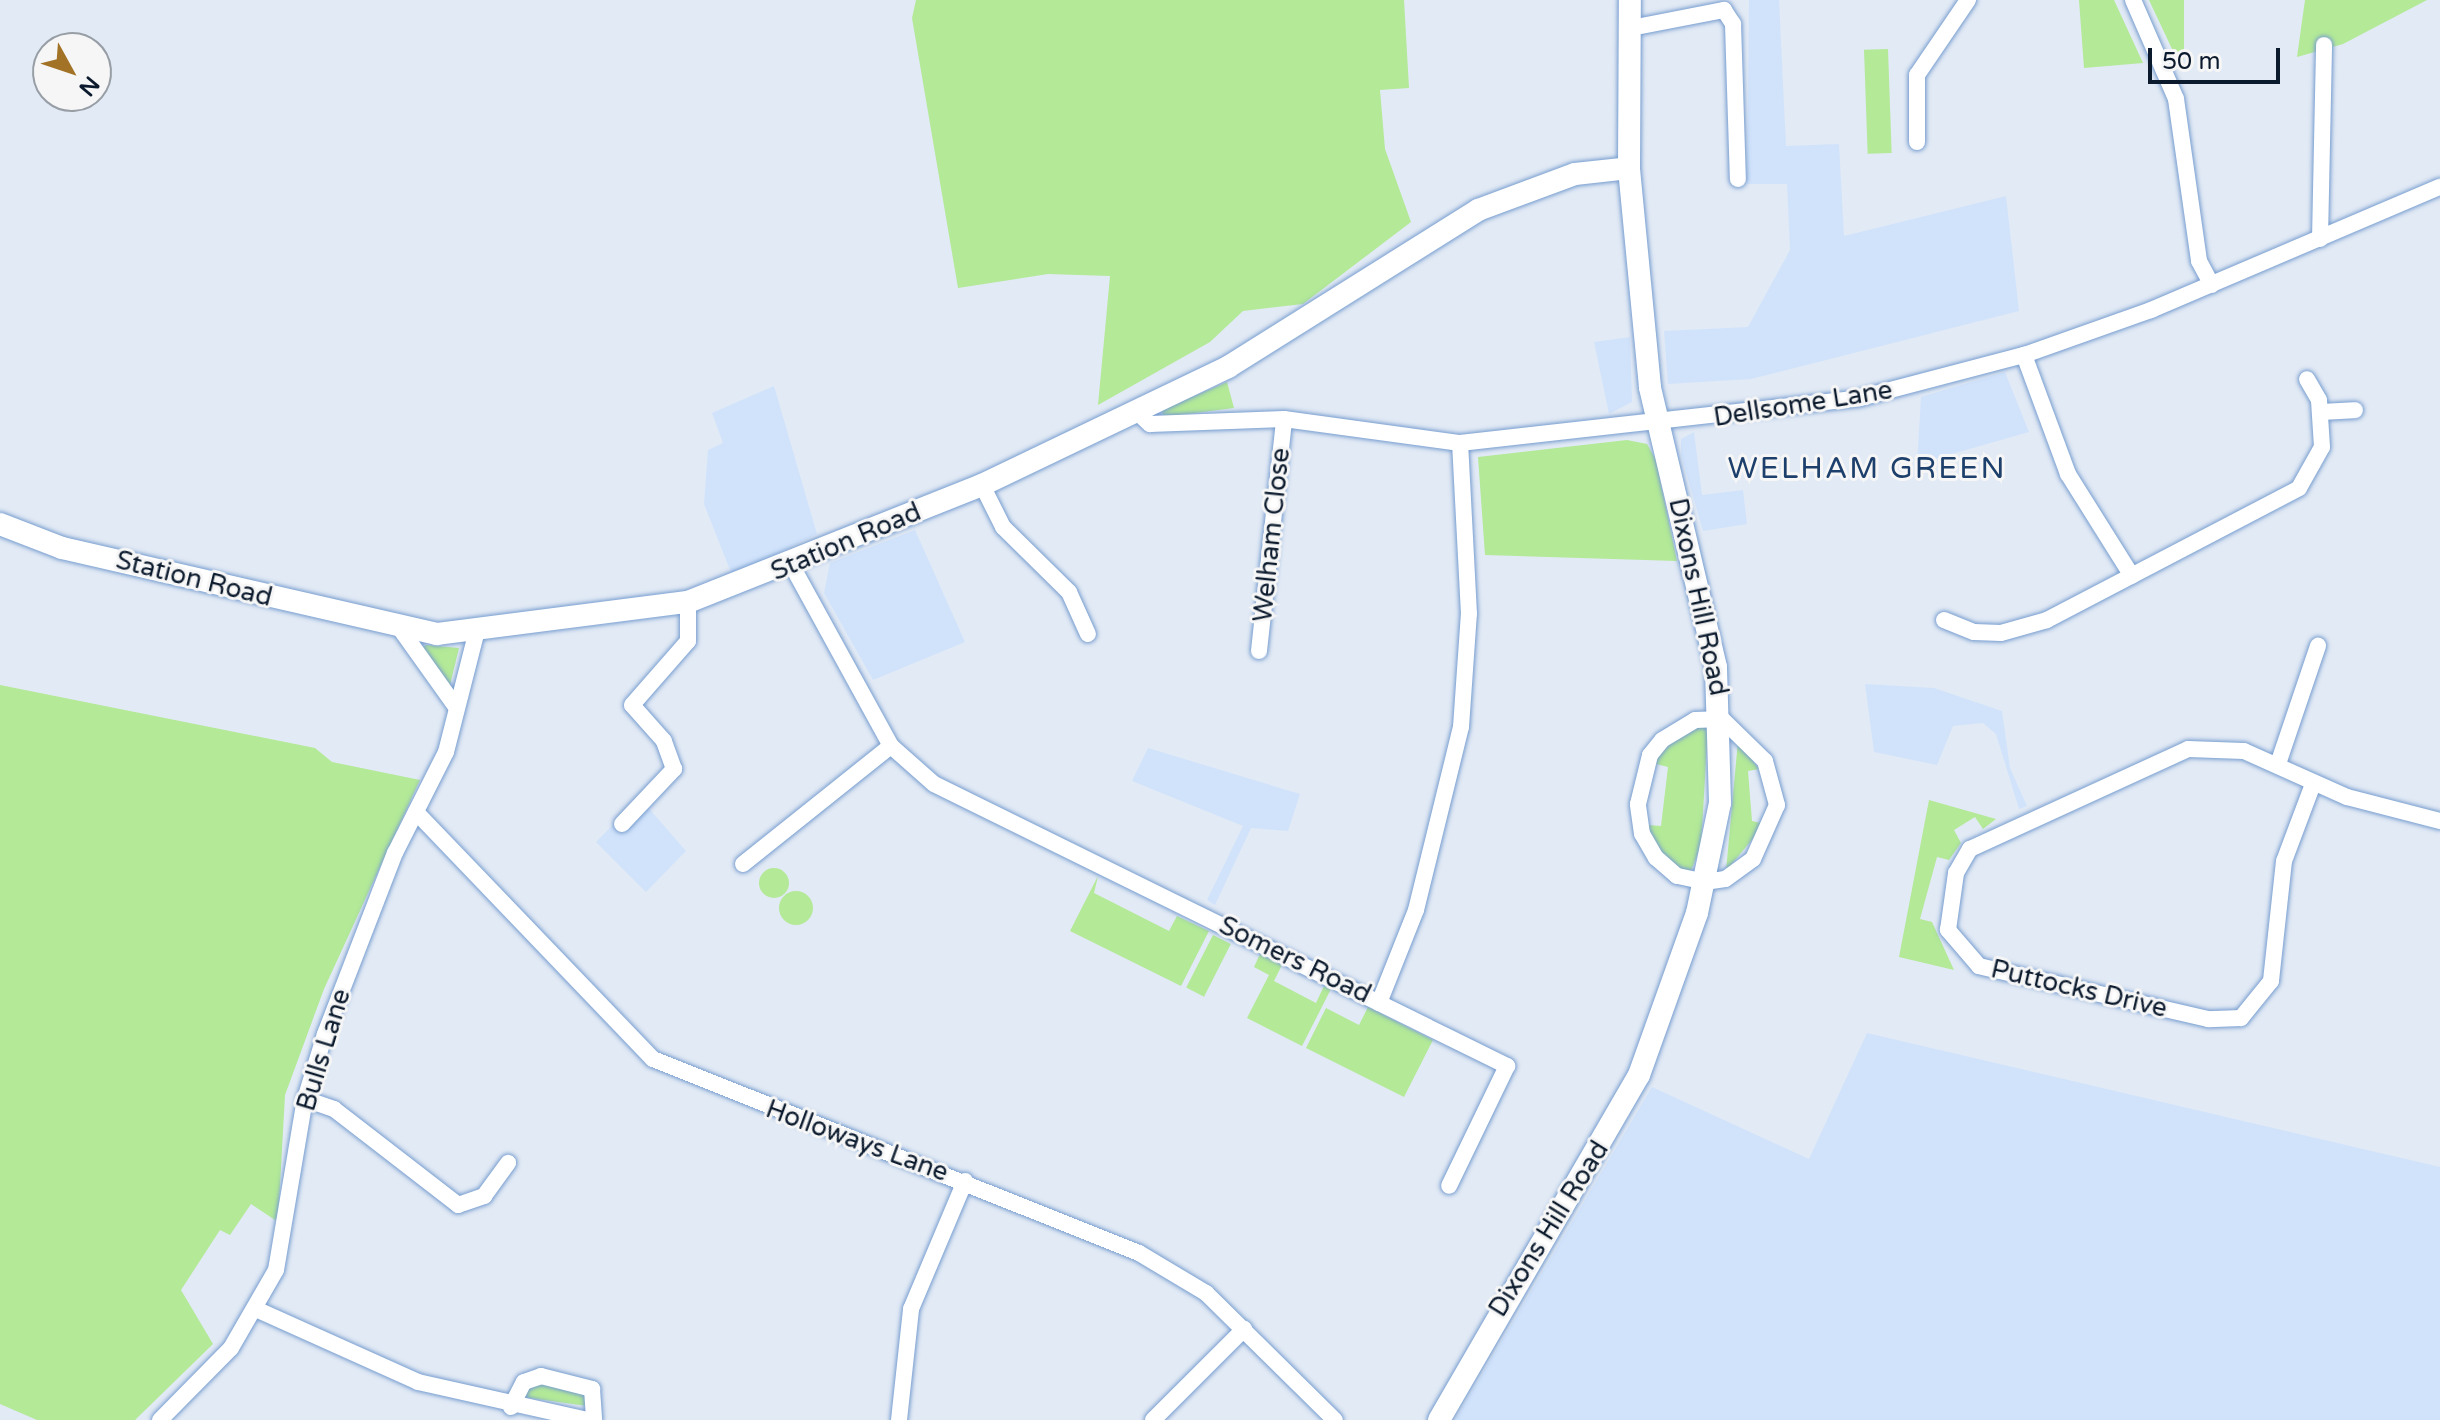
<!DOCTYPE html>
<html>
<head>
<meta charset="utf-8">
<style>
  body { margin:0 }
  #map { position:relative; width:2440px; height:1420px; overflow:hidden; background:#e2eaf5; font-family:"Varela Round",sans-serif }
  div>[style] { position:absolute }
  .built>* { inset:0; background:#d1e3fb }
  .green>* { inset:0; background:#b3e997; transform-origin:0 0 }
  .round { border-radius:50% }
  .roads { filter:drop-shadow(0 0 2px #779dcf) drop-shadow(0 0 2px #779dcf) }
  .minor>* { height:16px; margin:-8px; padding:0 8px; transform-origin:8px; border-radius:8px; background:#fff }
  .tertiary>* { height:22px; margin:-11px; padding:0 11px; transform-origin:11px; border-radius:11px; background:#fff }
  span { translate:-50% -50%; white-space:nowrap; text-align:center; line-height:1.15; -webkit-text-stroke:6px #f6f6f6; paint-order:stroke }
  .street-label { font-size:26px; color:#0b1a2d }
  .quarter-label { font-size:30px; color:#1d3f6b; letter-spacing:2px }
  .north { position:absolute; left:32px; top:32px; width:80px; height:80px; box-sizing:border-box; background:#f6f6f6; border:2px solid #989ea6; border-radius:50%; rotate:130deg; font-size:22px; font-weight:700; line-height:32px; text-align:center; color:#0b1a2d }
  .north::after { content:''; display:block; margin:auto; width:28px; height:36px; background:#a27326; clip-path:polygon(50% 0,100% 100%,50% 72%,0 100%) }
  .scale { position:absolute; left:2148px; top:48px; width:132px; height:36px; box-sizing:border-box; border:4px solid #0b1a2d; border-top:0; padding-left:10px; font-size:24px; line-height:28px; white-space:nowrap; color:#0b1a2d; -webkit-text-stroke:6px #f6f6f6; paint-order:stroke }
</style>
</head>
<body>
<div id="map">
  <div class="built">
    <i style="clip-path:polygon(1749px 0,1779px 0,1786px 146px,1839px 144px,1844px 236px,2006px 196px,2019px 311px,1751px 379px,1668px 384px,1664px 331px,1748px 327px,1790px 250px,1787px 184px,1747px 184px)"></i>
    <i style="clip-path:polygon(1630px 337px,1632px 402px,1609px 414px,1594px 342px)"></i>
    <i style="clip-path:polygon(2005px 372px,2029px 432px,1917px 464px,1921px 397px)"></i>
    <i style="clip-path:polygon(774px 386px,817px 534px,732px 575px,704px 504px,708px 450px,723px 443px,712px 413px)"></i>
    <i style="clip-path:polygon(1694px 432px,1702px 495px,1743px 490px,1747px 524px,1703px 531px,1681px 455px,1681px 439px)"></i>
    <i style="clip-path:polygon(915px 530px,965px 642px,873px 680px,824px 593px,830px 563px)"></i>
    <i style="clip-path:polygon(1865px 684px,1934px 688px,2002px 711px,2010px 768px,2027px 806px,2019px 809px,1996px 734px,1983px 723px,1953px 726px,1937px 765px,1874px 752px)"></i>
    <i style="clip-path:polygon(1148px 748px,1300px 794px,1288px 831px,1251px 828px,1215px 905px,1207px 900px,1243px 826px,1132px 781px)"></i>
    <i style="clip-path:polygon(665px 772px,646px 805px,686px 851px,646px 892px,596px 842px)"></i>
    <i style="clip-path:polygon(1867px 1033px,2440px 1167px,2440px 1420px,1455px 1420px,1652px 1087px,1809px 1159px)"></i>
  </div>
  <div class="green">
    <i style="clip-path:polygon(916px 0,1404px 0,1409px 88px,1380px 90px,1385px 149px,1411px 222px,1303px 304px,1243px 311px,1210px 342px,1098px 405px,1110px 276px,1048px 274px,958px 288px,912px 18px)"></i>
    <i style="clip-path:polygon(2079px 0,2114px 0,2143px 63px,2084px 68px)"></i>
    <i style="clip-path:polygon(2149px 0,2184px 0,2184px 60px,2173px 51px)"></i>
    <i style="clip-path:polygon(2305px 0,2427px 0,2343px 44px,2297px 57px)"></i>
    <i style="left:1888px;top:49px;width:104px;height:24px;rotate:88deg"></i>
    <i style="clip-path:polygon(1227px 382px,1234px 408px,1164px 417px,1162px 410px)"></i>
    <i style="clip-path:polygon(1627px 440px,1647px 444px,1656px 460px,1677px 561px,1485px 555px,1478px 457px)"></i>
    <i style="clip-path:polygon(426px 645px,459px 648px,450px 685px,422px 648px)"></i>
    <i style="clip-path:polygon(0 685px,315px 748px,332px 762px,420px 780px,324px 989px,285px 1095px,278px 1222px,251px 1204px,230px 1235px,220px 1230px,181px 1290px,213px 1344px,135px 1420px,37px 1420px,0 1404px)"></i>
    <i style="clip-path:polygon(1708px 727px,1701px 846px,1690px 873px,1668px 865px,1649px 834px,1648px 825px,1661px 826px,1668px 767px,1652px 763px,1677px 729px)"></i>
    <i style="clip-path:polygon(1738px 741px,1759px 769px,1748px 771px,1752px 821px,1765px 824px,1726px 871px)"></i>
    <i style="clip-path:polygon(1929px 800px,1996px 819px,1983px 829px,1975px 817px,1954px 830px,1961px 843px,1949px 860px,1937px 857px,1920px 919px,1932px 922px,1954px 970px,1899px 957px)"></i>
    <i class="round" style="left:759px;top:868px;width:30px;height:30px"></i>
    <i style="clip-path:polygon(1098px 876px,1094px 893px,1169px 931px,1177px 916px,1209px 931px,1181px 986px,1070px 931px)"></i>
    <i class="round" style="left:779px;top:891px;width:34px;height:34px"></i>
    <i style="left:1213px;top:935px;width:20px;height:59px;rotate:27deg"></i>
    <i style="clip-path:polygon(1260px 954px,1282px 965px,1274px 981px,1316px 1003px,1324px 986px,1331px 989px,1302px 1046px,1247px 1018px,1269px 975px,1254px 967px)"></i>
    <i style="clip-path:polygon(1368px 1007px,1433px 1040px,1404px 1097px,1306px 1048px,1326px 1008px,1359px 1025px)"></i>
    <i style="clip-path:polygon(535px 1381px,586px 1392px,587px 1406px,523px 1397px)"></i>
  </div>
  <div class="roads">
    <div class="minor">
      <i style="left:2133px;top:0;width:108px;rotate:66.5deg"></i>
      <i style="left:2176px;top:99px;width:164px;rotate:81.9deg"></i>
      <i style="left:2199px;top:261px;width:27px;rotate:62deg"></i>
      <i style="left:1631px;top:28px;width:95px;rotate:-11deg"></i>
      <i style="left:1724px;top:10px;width:17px;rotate:57deg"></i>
      <i style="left:1733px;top:24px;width:155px;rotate:88.2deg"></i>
      <i style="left:1917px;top:142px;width:67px;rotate:-90deg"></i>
      <i style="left:1917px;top:75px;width:91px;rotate:-55.8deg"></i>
      <i style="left:2320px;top:239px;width:194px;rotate:-88.8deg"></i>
      <i style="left:2024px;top:355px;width:127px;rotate:69.7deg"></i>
      <i style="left:2068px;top:474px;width:120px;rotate:57.9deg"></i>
      <i style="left:1137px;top:412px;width:18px;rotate:43deg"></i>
      <i style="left:1150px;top:424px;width:134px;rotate:-2.1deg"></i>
      <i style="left:1284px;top:419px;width:178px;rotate:7.8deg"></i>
      <i style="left:1460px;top:443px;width:403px;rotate:-6.4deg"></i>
      <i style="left:1860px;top:398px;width:170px;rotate:-14.7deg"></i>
      <i style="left:2024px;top:355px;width:135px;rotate:-19.5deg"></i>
      <i style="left:2151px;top:310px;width:314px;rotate:-23.1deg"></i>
      <i style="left:2320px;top:412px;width:35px;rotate:-3deg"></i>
      <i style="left:982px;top:485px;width:47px;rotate:63.4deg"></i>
      <i style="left:1003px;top:527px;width:93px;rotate:44.6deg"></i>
      <i style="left:1069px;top:592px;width:46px;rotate:65.7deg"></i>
      <i style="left:791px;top:564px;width:208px;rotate:61.2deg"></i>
      <i style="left:891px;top:746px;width:57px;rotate:41.5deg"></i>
      <i style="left:934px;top:784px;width:639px;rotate:26.2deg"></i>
      <i style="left:1507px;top:1066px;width:133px;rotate:115.8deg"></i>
      <i style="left:1944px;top:620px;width:32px;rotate:22deg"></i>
      <i style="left:1974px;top:632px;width:27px;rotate:2deg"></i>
      <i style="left:2001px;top:633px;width:48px;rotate:-15.8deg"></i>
      <i style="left:2047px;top:620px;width:284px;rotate:-27.6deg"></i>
      <i style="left:2299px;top:488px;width:47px;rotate:-60.7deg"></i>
      <i style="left:2322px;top:447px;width:47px;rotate:-93.7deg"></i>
      <i style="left:2319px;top:400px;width:24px;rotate:-120deg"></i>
      <i style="left:399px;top:627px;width:98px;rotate:54.5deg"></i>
      <i style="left:1259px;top:651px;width:233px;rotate:-83.8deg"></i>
      <i style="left:1722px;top:719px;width:60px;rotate:44.3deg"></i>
      <i style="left:1765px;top:761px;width:46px;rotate:74.7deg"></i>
      <i style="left:1777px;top:805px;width:59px;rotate:114deg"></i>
      <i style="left:1753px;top:859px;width:34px;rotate:144deg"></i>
      <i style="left:1725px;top:879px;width:19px;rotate:171deg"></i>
      <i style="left:1706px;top:882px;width:30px;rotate:-168deg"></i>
      <i style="left:1677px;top:876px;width:28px;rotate:-139deg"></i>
      <i style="left:1656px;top:858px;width:28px;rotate:-120deg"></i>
      <i style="left:1642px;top:834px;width:30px;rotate:-98deg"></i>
      <i style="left:1638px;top:804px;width:50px;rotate:-76.2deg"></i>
      <i style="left:1650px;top:755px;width:19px;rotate:-51deg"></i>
      <i style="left:1662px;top:740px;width:39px;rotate:-31deg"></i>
      <i style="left:1695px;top:720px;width:27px;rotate:-2deg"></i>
      <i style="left:2278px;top:764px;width:125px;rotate:-71.3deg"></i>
      <i style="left:2313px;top:784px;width:82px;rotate:110.6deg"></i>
      <i style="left:2284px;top:861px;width:121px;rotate:96.2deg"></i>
      <i style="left:2271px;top:981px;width:48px;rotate:129deg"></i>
      <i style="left:2241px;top:1018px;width:33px;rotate:178deg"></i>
      <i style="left:2208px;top:1019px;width:235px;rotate:-167deg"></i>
      <i style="left:1979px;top:966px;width:48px;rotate:-130.7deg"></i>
      <i style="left:1948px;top:930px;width:58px;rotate:-82deg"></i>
      <i style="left:1956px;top:873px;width:28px;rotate:-60deg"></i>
      <i style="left:1970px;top:849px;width:240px;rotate:-24.6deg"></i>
      <i style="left:2188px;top:749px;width:56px;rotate:2deg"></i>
      <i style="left:2244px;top:751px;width:113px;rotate:24.1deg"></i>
      <i style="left:2347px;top:797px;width:96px;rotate:14.5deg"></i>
      <i style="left:416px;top:812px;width:342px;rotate:46.2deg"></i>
      <i style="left:653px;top:1059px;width:523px;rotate:21.76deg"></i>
      <i style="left:1139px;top:1253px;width:78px;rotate:30.8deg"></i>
      <i style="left:1206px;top:1293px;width:181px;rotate:44.6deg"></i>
      <i style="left:622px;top:824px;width:76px;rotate:-46.6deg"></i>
      <i style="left:674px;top:769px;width:30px;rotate:-110deg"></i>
      <i style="left:664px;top:741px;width:48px;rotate:-131.6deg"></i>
      <i style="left:632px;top:705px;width:85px;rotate:-48.8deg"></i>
      <i style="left:688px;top:641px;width:39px;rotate:-90deg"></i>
      <i style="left:743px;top:864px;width:189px;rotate:-38.6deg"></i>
      <i style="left:1379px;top:1003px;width:100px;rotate:-68.3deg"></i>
      <i style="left:1416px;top:910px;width:188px;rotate:-76.2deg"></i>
      <i style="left:1461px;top:727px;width:113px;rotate:-86deg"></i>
      <i style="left:1469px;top:614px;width:171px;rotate:-93deg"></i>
      <i style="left:305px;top:1099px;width:31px;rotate:19deg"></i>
      <i style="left:334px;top:1109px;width:157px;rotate:37.7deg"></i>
      <i style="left:458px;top:1205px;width:28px;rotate:-19deg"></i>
      <i style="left:484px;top:1196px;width:41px;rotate:-54deg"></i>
      <i style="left:258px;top:1310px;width:175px;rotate:24.2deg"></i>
      <i style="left:418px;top:1382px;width:174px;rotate:12.6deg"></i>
      <i style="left:511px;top:1407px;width:28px;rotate:-63deg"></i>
      <i style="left:524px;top:1382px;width:18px;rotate:-19deg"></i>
      <i style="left:541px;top:1376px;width:53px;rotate:14.3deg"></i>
      <i style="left:592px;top:1389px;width:31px;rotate:86deg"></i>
      <i style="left:160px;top:1420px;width:101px;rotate:-45.4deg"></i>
      <i style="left:231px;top:1348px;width:90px;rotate:-60deg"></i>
      <i style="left:276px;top:1270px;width:173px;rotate:-80.4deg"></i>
      <i style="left:305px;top:1099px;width:68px;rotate:-72.9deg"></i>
      <i style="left:325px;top:1034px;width:194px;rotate:-68.9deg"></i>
      <i style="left:395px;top:853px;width:113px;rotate:-63.2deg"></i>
      <i style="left:446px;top:752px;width:122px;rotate:-75.7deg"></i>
      <i style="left:899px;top:1420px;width:112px;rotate:-83.8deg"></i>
      <i style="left:911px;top:1309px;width:139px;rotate:-67.1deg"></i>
      <i style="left:1153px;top:1420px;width:129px;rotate:-45deg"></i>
    </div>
    <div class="tertiary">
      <i style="left:0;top:524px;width:66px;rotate:21.2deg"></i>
      <i style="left:62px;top:548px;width:385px;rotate:12.9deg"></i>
      <i style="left:437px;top:634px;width:253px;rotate:-7.3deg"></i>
      <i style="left:688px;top:602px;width:316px;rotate:-21.7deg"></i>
      <i style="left:982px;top:485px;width:273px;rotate:-25.6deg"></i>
      <i style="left:1228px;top:367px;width:295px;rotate:-32.1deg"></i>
      <i style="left:1478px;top:210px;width:103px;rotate:-20.4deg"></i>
      <i style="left:1575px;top:174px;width:54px;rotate:-6.3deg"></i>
      <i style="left:1439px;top:1420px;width:399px;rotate:-59.9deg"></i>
      <i style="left:1639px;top:1075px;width:172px;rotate:-70.3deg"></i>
      <i style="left:1697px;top:913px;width:112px;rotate:-78.2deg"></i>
      <i style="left:1720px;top:803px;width:136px;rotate:-91.7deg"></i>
      <i style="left:1716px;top:667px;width:288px;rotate:-103.3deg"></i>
      <i style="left:1650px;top:387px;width:220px;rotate:-95.5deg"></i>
      <i style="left:1629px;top:168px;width:168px;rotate:-89.7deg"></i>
    </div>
  </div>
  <div class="street-label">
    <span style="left:1803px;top:404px;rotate:-9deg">Dellsome Lane</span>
    <span style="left:1272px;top:535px;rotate:-84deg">Welham Close</span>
    <span style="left:846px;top:542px;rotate:-23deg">Station Road</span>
    <span style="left:194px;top:579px;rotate:14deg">Station Road</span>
    <span style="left:1698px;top:597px;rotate:78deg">Dixons Hill Road</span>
    <span style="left:1295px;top:960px;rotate:26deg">Somers Road</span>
    <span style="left:2079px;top:989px;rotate:13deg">Puttocks Drive</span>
    <span style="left:324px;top:1050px;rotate:-73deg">Bulls Lane</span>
    <span style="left:857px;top:1141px;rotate:20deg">Holloways Lane</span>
    <span style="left:1549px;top:1229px;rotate:-58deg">Dixons Hill Road</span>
  </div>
  <div class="quarter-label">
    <span style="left:1867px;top:469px">WELHAM GREEN</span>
  </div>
  <div class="north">N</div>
  <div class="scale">50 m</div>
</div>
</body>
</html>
